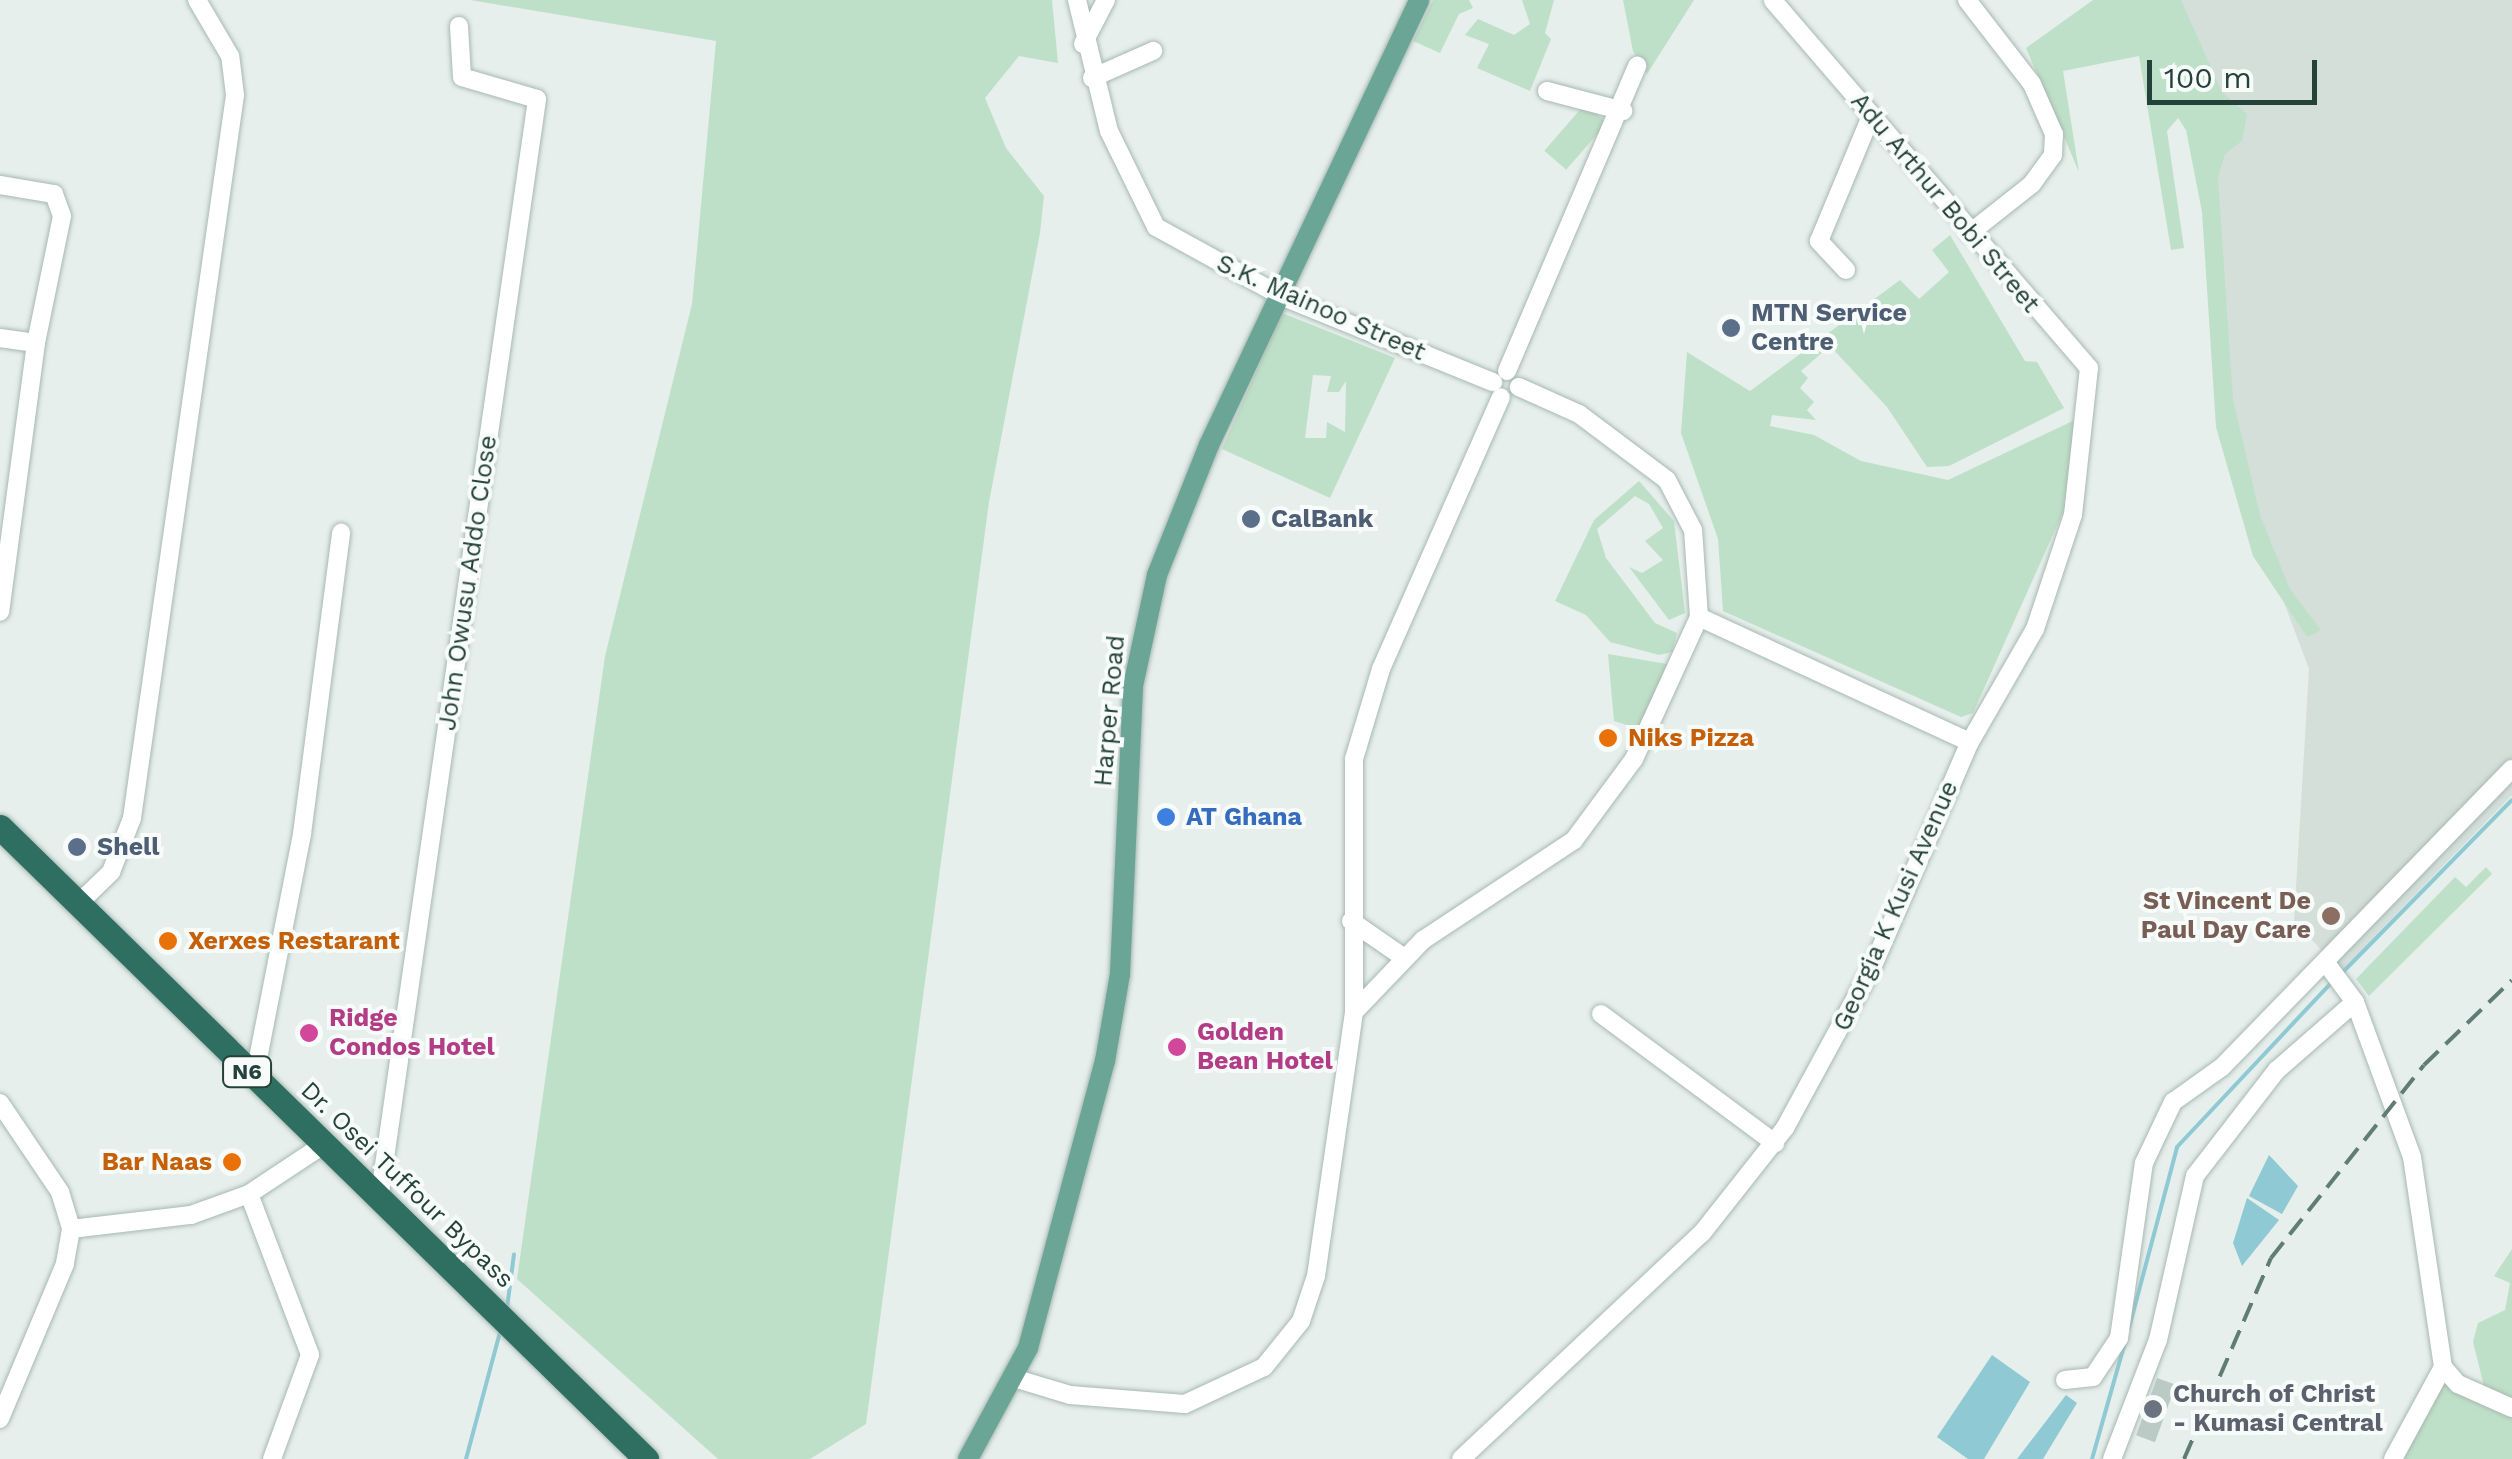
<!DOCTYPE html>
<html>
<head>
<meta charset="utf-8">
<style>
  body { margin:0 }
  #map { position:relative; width:2512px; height:1459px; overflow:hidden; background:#e6efeb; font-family:"Work Sans",sans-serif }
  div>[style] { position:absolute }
  .built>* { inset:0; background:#d4dfda }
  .green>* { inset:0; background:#bfe0c8; transform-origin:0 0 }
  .water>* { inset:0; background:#8ec9d4 }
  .stream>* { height:4px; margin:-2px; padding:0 2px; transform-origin:2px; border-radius:2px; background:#8ec9d4 }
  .building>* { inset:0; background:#bbcac4; transform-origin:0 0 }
  .roads { filter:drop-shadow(0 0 2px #a8b8b2) drop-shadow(0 0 2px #a8b8b2) }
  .minor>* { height:18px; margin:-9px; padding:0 9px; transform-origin:9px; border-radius:9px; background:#fff }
  .major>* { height:20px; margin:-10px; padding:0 10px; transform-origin:10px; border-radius:10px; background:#6aa596 }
  .highway>* { height:25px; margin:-12.5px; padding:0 12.5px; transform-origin:12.5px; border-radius:12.5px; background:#2f6f62 }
  .rail>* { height:4px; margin-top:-2px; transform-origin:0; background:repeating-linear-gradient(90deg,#5f7d75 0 20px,transparent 0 30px) }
  .dots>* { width:28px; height:28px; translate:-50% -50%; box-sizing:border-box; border:5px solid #f7fbf9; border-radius:50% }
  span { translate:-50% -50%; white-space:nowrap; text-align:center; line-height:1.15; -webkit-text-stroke:8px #f7fbf9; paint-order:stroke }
  .shield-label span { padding:2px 8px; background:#f7fbf9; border:2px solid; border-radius:8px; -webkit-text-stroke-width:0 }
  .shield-label { font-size:22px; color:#24423a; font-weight:700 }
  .street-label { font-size:25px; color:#24423a }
  .service-label { font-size:25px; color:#4e5e75; font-weight:700 }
  .left { translate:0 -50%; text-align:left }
  .food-label { font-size:25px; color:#c56008; font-weight:700 }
  .right { translate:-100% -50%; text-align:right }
  .shop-label { font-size:25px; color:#366cbe; font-weight:700 }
  .education-label { font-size:25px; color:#785e54; font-weight:700 }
  .hotel-label { font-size:25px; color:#b23c85; font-weight:700 }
  .worship-label { font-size:25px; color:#5b616d; font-weight:700 }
  .scale { position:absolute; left:2147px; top:60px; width:170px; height:45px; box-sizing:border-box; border:5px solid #24423a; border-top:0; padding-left:12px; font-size:30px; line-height:35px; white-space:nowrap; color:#24423a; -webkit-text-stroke:8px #f7fbf9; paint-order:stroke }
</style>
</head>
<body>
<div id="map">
  <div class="built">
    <i style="clip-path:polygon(2153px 0,2512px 0,2512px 795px,2341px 971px,2294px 921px,2309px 669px,2234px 469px,2203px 175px)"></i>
  </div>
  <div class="green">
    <i style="clip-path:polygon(470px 0,1052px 0,1058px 63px,1019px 56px,985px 98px,1006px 148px,1044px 196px,1040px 233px,989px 502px,866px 1424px,810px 1459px,718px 1459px,517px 1279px,605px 656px,692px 304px,716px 41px)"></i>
    <i style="clip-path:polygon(1433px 0,1469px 0,1473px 8px,1459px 14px,1440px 53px,1413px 41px)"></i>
    <i style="clip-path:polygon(1522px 0,1554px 0,1545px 33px,1551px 39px,1530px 91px,1477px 68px,1489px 44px,1465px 35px,1478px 19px,1514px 35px,1530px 24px)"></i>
    <i style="clip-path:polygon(1623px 0,1694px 0,1647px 74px,1633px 51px)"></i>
    <i style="clip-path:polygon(2093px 0,2181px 0,2222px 92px,2247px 114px,2242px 141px,2225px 154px,2218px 177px,2233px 399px,2260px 515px,2290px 589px,2321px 630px,2307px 637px,2253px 556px,2216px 427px,2202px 212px,2186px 130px,2178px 118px,2167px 131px,2184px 248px,2171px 250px,2139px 56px,2063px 71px,2079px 172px,2026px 48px)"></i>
    <i style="left:1585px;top:104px;width:29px;height:62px;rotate:41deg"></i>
    <i style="clip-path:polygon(1950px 235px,2025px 361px,2037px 362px,2064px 408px,1949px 466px,1927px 467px,1887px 407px,1830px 346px,1801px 371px,1808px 378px,1800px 388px,1814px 402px,1807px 410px,1816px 420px,1772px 415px,1770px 426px,1814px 435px,1861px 461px,1948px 480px,2077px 419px,2065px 508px,1973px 713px,1961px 717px,1723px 611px,1718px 539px,1681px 433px,1687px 352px,1750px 391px,1900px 280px,1919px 299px,1949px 272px,1932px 250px)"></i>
    <i style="clip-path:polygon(evenodd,1282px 313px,1395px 358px,1330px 498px,1222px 449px,1282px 313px,1313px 375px,1331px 376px,1327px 392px,1339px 392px,1346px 381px,1345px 432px,1327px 422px,1326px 438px,1305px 438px,1313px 375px)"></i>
    <i style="clip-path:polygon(1639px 481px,1674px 521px,1685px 613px,1669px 620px,1629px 567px,1642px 573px,1663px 560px,1645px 541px,1663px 528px,1649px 504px,1635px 496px,1597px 529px,1606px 558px,1655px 623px,1677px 633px,1672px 652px,1659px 655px,1610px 642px,1586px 615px,1555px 601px,1594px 520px)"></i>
    <i style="clip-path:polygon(1608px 654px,1667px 664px,1643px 730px,1614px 721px)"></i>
    <i style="clip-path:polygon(2486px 867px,2492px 874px,2369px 996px,2356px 979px,2455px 877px,2466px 887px)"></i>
    <i style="clip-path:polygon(2512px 1249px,2512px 1402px,2485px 1390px,2473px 1342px,2478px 1323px,2505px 1310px,2510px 1283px,2494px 1276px)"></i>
    <i style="clip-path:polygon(2437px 1381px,2512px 1415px,2512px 1459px,2397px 1459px)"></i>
  </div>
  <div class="water">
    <i style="clip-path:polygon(2269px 1155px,2298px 1186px,2282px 1214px,2249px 1196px)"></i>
    <i style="clip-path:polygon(2247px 1198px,2279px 1220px,2242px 1266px,2233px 1243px)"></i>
    <i style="clip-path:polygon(1992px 1355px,2030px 1382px,1984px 1459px,1968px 1459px,1937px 1437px)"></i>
    <i style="clip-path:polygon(2066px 1395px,2077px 1403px,2043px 1459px,2017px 1459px)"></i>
  </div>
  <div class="stream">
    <i style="left:2340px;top:975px;width:245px;rotate:-45.5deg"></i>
    <i style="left:507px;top:1308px;width:54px;rotate:-82.6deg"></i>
    <i style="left:2129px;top:1328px;width:187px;rotate:-75.1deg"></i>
    <i style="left:2177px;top:1147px;width:228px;rotate:-46.8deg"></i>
    <i style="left:466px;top:1459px;width:131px;rotate:-75deg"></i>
    <i style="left:2092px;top:1459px;width:122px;rotate:-74.2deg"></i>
  </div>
  <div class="building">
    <i style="left:2157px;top:1378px;width:20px;height:61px;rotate:20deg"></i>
  </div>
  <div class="roads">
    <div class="minor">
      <i style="left:1077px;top:0;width:135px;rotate:76.3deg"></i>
      <i style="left:1109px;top:131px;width:107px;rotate:63.9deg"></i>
      <i style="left:1156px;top:227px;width:143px;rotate:28.9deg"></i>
      <i style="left:1281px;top:296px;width:229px;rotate:22.1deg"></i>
      <i style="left:1967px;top:0;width:106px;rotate:52.3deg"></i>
      <i style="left:2032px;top:84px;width:55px;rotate:66.3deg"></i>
      <i style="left:2054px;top:134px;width:21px;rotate:93deg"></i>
      <i style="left:2053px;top:155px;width:36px;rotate:126deg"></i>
      <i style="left:2032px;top:184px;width:79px;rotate:141.7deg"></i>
      <i style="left:1083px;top:44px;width:50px;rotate:-62.4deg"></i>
      <i style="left:1092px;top:78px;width:67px;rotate:-23.9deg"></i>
      <i style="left:1547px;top:91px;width:79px;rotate:14.7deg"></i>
      <i style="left:0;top:185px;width:55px;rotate:9.5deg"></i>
      <i style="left:54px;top:194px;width:23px;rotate:70deg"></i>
      <i style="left:62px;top:216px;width:130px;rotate:101.6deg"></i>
      <i style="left:36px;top:343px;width:271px;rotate:97.6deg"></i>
      <i style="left:1846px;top:270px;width:40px;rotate:-133deg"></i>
      <i style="left:1819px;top:241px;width:135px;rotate:-67.4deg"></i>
      <i style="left:0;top:338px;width:36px;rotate:8deg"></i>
      <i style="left:1507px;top:371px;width:332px;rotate:-66.9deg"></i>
      <i style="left:1699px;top:617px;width:298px;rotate:24.8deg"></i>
      <i style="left:79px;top:903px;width:45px;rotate:-44.1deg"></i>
      <i style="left:111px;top:872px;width:58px;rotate:-68.7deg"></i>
      <i style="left:132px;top:818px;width:730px;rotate:-81.89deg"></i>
      <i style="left:235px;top:95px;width:39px;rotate:-97deg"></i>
      <i style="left:230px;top:56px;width:65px;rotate:-120.5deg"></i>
      <i style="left:1351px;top:921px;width:63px;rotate:34.7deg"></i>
      <i style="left:2326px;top:963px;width:49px;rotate:53.4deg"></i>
      <i style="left:2355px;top:1002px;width:165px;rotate:69.8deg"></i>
      <i style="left:2412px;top:1157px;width:212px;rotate:81.6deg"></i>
      <i style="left:2443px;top:1367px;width:23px;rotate:49deg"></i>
      <i style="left:2458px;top:1384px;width:59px;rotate:24deg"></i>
      <i style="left:1354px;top:1012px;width:100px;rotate:-46.2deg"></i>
      <i style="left:1423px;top:940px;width:181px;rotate:-33.5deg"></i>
      <i style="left:1574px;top:840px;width:101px;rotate:-53.5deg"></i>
      <i style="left:1634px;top:759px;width:156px;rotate:-65.4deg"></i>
      <i style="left:1699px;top:617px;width:87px;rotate:-93.9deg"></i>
      <i style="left:1693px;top:530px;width:56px;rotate:-117.5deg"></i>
      <i style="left:1667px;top:480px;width:110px;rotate:-143.1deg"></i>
      <i style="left:1579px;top:414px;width:66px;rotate:-155.8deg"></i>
      <i style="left:1601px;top:1014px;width:217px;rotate:36.6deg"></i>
      <i style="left:254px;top:1079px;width:250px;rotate:-78.9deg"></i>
      <i style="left:302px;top:834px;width:304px;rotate:-82.6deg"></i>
      <i style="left:0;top:1103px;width:107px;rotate:56deg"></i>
      <i style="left:60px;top:1192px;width:39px;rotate:73deg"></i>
      <i style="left:71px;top:1229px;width:36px;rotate:100deg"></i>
      <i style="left:65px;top:1264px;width:168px;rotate:112.8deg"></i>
      <i style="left:249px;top:1194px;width:172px;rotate:69.2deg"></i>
      <i style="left:310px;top:1355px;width:111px;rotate:110.1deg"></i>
      <i style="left:379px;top:1200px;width:1112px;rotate:-81.83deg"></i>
      <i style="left:537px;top:99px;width:78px;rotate:-163.7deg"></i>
      <i style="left:462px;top:77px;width:51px;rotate:-93.4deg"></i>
      <i style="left:71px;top:1229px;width:121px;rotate:-6.7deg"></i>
      <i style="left:191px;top:1215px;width:62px;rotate:-19.9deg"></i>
      <i style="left:249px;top:1194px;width:89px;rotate:-33.5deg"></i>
      <i style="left:1017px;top:1379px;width:55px;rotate:16.8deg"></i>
      <i style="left:1070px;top:1395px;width:115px;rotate:4.5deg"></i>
      <i style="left:1185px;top:1404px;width:87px;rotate:-25.1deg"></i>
      <i style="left:1264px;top:1367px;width:59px;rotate:-51.2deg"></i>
      <i style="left:1301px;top:1321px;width:47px;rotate:-71.6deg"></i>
      <i style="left:1316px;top:1276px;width:267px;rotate:-81.8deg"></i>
      <i style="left:1354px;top:1012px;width:253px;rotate:-90deg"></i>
      <i style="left:1354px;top:759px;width:94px;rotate:-73.3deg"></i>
      <i style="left:1381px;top:669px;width:297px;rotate:-66.2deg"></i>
      <i style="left:2065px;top:1380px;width:28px;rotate:-6deg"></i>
      <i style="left:2093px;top:1377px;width:47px;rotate:-56.3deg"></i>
      <i style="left:2119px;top:1338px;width:177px;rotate:-81.9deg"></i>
      <i style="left:2144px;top:1163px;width:68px;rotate:-64.6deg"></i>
      <i style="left:2173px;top:1102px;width:60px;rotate:-35.5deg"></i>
      <i style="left:2222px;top:1067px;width:416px;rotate:-45.8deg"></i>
      <i style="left:1461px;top:1459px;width:330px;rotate:-43.2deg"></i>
      <i style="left:1702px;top:1233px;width:134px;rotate:-51.7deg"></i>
      <i style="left:1785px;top:1128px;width:182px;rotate:-61.5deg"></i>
      <i style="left:1872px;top:968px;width:246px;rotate:-66.6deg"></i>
      <i style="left:1970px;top:742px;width:130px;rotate:-60.1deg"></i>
      <i style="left:2035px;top:629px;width:120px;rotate:-71.6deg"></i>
      <i style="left:2073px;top:515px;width:148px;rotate:-83.8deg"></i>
      <i style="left:2089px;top:368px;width:485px;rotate:-130.7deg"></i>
      <i style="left:2112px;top:1459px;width:128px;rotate:-68.9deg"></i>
      <i style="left:2158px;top:1340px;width:168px;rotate:-77.3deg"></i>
      <i style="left:2195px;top:1176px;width:134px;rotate:-52.3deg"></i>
      <i style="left:2277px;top:1070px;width:103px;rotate:-41.1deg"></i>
      <i style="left:2393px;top:1459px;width:105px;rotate:-61.5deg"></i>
    </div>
    <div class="major">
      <i style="left:968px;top:1459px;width:126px;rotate:-61.6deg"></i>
      <i style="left:1028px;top:1348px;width:297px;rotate:-75deg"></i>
      <i style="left:1105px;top:1061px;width:88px;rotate:-80.2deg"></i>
      <i style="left:1120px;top:974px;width:288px;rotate:-87.4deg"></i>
      <i style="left:1133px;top:686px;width:114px;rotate:-77.8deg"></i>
      <i style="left:1157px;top:575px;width:140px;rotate:-68.2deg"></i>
      <i style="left:1209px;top:445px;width:492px;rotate:-64.7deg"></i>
    </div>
    <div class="highway">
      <i style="left:0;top:827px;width:904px;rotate:44.37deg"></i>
    </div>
  </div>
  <div class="rail">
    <i style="left:2184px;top:1459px;width:219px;rotate:-66.6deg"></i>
    <i style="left:2271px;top:1258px;width:246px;rotate:-51.6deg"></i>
    <i style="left:2424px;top:1065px;width:122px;rotate:-44deg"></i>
  </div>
  <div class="dots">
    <i style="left:1731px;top:328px;background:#5c6f8a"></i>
    <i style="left:1251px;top:519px;background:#5c6f8a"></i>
    <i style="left:1608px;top:738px;background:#e8710a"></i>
    <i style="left:1166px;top:817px;background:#3f7fe0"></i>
    <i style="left:77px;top:847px;background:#5c6f8a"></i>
    <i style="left:2331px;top:916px;background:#8d6e63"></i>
    <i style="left:168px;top:941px;background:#e8710a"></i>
    <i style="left:309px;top:1033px;background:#d1479c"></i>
    <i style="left:1177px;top:1047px;background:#d1479c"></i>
    <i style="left:232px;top:1162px;background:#e8710a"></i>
    <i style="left:2153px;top:1409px;background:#6b7280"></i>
  </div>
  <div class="shield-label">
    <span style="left:247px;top:1072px">N6</span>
  </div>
  <div class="street-label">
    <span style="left:1945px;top:203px;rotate:50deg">Adu Arthur Bobi Street</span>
    <span style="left:1321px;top:308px;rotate:24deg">S.K. Mainoo Street</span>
    <span style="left:468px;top:583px;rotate:-82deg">John Owusu Addo Close</span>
    <span style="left:1110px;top:711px;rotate:-85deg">Harper Road</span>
    <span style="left:1896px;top:906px;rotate:-66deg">Georgia K Kusi Avenue</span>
    <span style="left:407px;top:1185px;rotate:44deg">Dr. Osei Tuffour Bypass</span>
  </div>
  <div class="service-label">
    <span class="left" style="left:1751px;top:328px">MTN Service<br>Centre</span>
    <span class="left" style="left:1271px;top:519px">CalBank</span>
    <span class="left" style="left:97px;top:847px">Shell</span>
  </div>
  <div class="food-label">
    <span class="left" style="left:1628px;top:738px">Niks Pizza</span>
    <span class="left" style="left:188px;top:941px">Xerxes Restarant</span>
    <span class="right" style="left:212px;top:1162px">Bar Naas</span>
  </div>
  <div class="shop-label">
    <span class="left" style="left:1186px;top:817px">AT Ghana</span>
  </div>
  <div class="education-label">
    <span class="right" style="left:2311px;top:916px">St Vincent De<br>Paul Day Care</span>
  </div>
  <div class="hotel-label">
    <span class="left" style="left:329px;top:1033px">Ridge<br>Condos Hotel</span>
    <span class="left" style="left:1197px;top:1047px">Golden<br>Bean Hotel</span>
  </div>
  <div class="worship-label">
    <span class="left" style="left:2173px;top:1409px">Church of Christ<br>- Kumasi Central</span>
  </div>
  <div class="scale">100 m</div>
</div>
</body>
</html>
